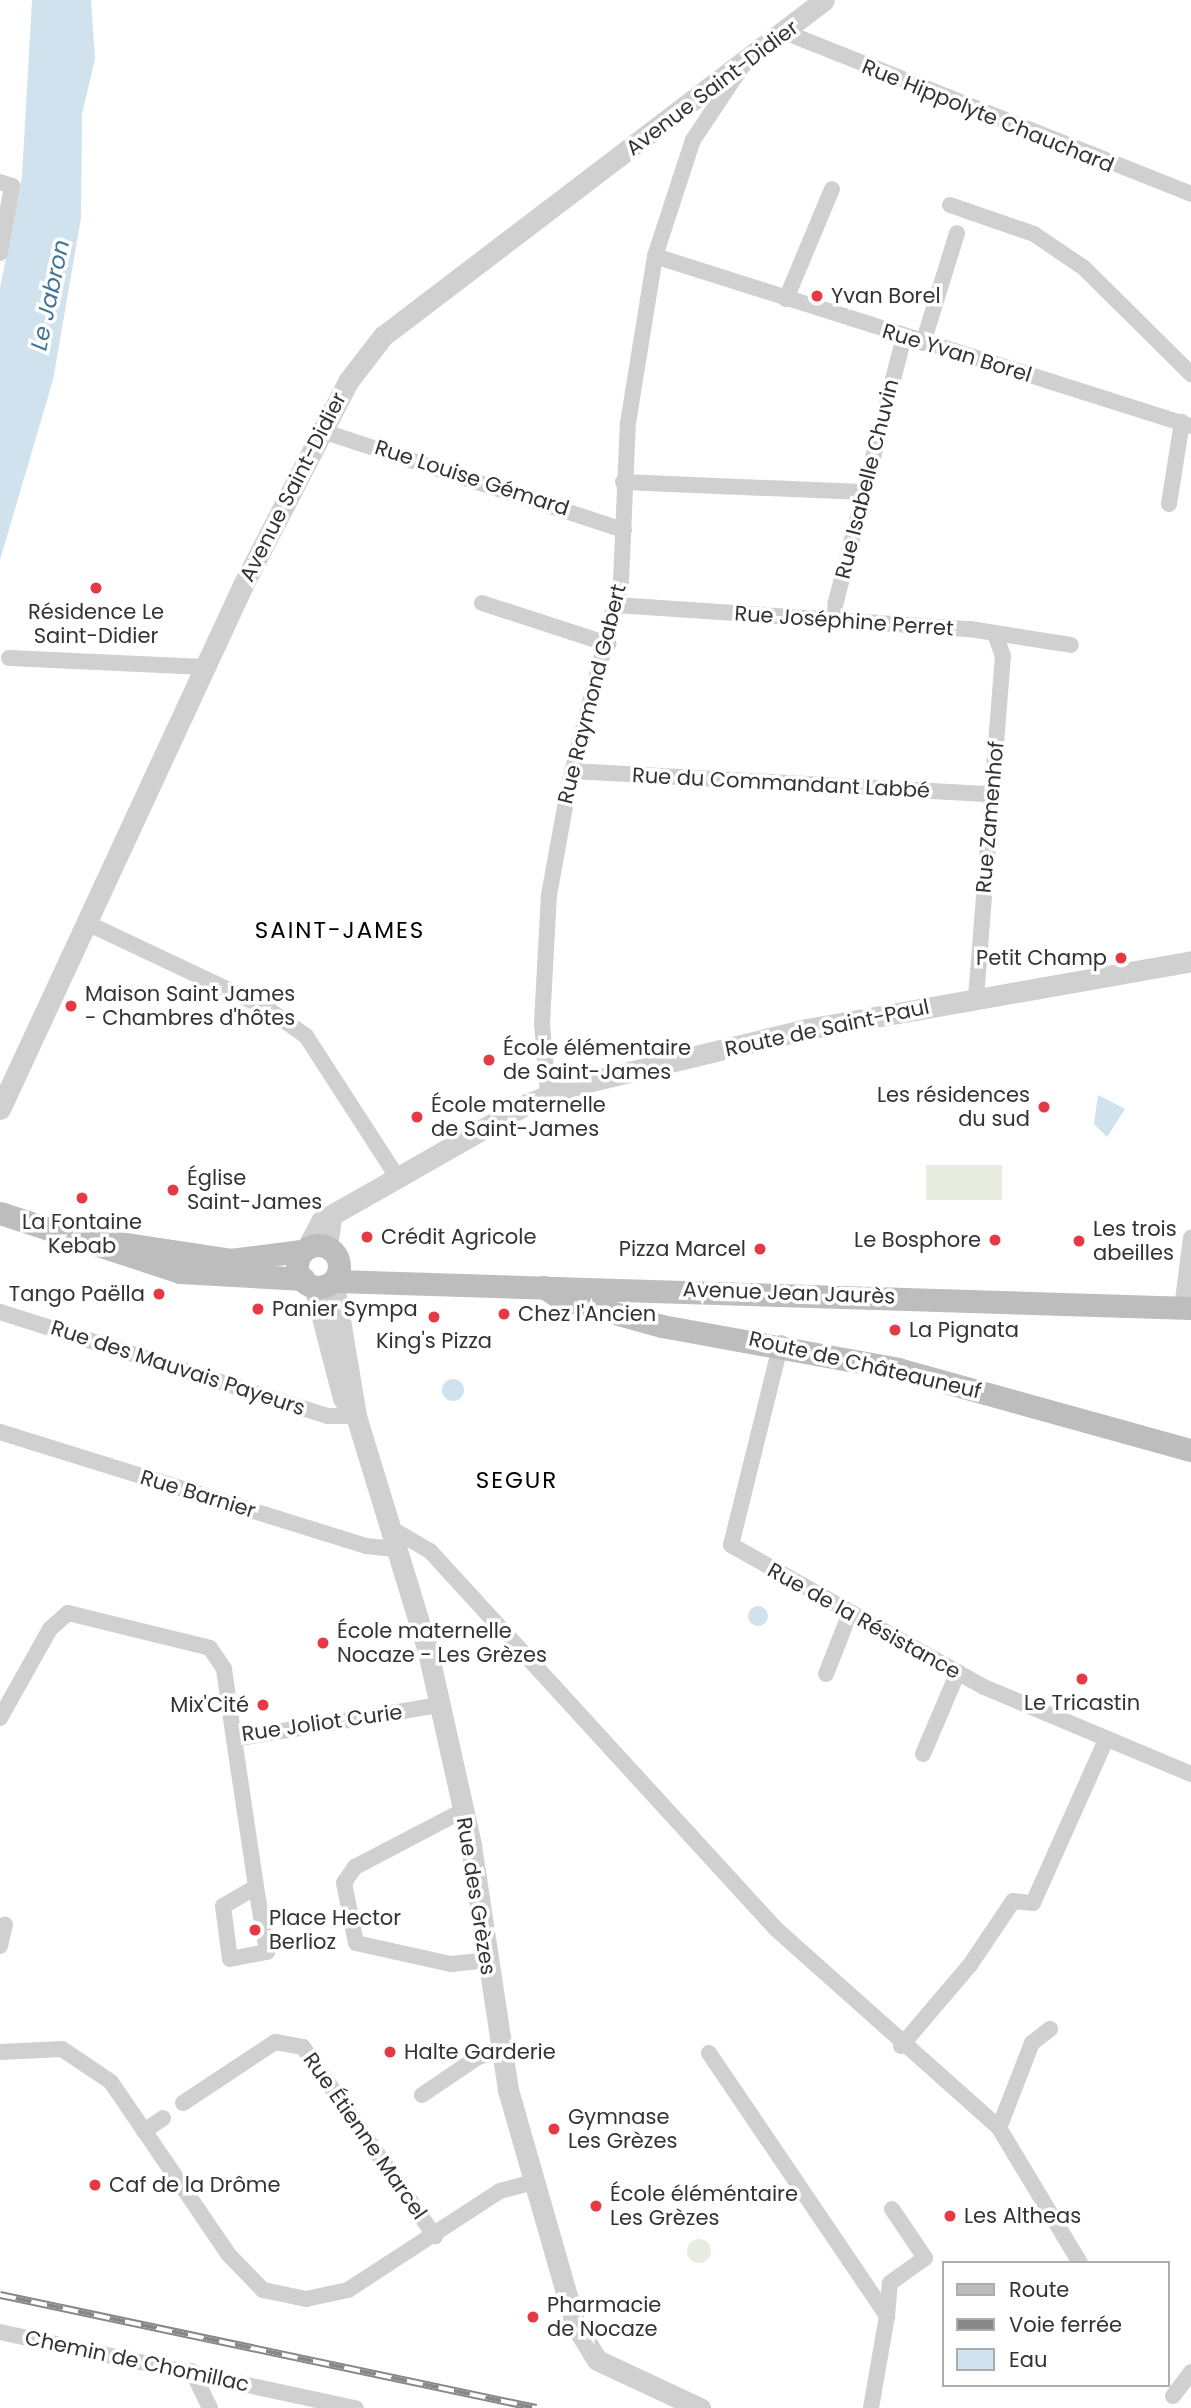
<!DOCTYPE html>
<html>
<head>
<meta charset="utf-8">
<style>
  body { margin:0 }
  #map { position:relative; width:1191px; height:2408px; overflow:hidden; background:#fff; font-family:Poppins,sans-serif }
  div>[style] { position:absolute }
  .green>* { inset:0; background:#e6ecdf; transform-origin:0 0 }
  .round { border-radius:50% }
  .water>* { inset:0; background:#cfe2ee }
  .minor>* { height:16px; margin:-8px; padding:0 8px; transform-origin:8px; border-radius:8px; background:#d0d0d0 }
  .tertiary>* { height:21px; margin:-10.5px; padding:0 10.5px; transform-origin:10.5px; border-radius:10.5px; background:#d0d0d0 }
  .secondary>* { height:23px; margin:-11.5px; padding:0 11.5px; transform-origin:11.5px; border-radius:11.5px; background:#bdbdbd }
  .secondary>.ring { margin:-11.5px; padding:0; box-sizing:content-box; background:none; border:23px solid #bdbdbd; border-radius:50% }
  .rail>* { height:8px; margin-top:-4px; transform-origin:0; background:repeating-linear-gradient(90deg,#fff 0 16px,#888 0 32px); box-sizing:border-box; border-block:2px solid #888 }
  .dots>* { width:19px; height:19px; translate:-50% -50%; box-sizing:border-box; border:4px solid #fff; border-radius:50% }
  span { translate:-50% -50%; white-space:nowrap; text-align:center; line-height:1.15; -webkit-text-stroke:7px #fff; paint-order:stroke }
  .street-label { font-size:21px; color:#333 }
  .poi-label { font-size:21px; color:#333 }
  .left { translate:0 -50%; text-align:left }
  .right { translate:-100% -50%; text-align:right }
  .water-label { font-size:23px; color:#3f7597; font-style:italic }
  .neighbourhood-label { font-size:23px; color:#000; letter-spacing:2px }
  .legend { position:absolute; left:942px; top:2261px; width:228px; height:126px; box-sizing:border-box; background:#fff; border:2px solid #adadad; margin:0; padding:9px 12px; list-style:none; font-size:21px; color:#333 }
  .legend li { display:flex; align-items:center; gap:14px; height:35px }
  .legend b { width:35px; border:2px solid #adadad }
</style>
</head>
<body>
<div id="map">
  <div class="green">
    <i style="left:926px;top:1165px;width:76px;height:35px"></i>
    <i class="round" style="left:687px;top:2239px;width:24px;height:24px"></i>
  </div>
  <div class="water">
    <i style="clip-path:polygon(32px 0,91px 0,95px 59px,82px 114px,81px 218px,53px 380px,0 560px,0 288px,22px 177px)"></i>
    <i style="clip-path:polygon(1098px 1095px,1125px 1109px,1107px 1137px,1094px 1124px)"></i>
    <i class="round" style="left:442px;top:1379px;width:22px;height:22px"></i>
    <i class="round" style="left:748px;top:1606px;width:20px;height:20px"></i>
  </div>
  <div class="minor">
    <i style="left:787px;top:33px;width:435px;rotate:21.7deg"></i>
    <i style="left:0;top:182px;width:13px;rotate:18deg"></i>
    <i style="left:12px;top:186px;width:68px;rotate:100.2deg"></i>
    <i style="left:950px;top:205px;width:89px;rotate:19deg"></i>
    <i style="left:1034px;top:234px;width:60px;rotate:34.2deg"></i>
    <i style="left:1084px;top:268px;width:151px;rotate:44.7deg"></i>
    <i style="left:655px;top:256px;width:562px;rotate:17.6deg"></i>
    <i style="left:786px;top:299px;width:119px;rotate:-67.3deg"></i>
    <i style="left:923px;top:343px;width:115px;rotate:-72.8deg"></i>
    <i style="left:319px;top:430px;width:321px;rotate:18.2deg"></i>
    <i style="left:623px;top:482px;width:240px;rotate:2.4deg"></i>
    <i style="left:1169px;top:504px;width:83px;rotate:-81deg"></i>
    <i style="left:482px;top:603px;width:133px;rotate:18deg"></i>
    <i style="left:616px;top:605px;width:355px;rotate:3.9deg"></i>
    <i style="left:970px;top:629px;width:102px;rotate:9deg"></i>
    <i style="left:831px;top:621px;width:293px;rotate:-75.6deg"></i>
    <i style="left:9px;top:658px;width:196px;rotate:2.6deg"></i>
    <i style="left:573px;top:771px;width:418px;rotate:3.2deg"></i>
    <i style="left:87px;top:923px;width:197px;rotate:25.3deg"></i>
    <i style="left:265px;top:1007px;width:50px;rotate:35.3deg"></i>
    <i style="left:306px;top:1036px;width:171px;rotate:57.1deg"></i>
    <i style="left:976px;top:998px;width:343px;rotate:-85.5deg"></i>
    <i style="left:1003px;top:656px;width:20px;rotate:-110deg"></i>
    <i style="left:548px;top:1095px;width:72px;rotate:-94.8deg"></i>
    <i style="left:542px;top:1023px;width:128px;rotate:-86.9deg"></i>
    <i style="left:549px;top:895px;width:117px;rotate:-79.7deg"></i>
    <i style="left:570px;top:780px;width:205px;rotate:-75.6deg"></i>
    <i style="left:621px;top:581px;width:158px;rotate:-87.5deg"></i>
    <i style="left:628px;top:423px;width:169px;rotate:-80.8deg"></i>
    <i style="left:655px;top:256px;width:122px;rotate:-71.9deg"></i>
    <i style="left:693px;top:140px;width:90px;rotate:-56.3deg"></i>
    <i style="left:1182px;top:1308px;width:71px;rotate:-82.7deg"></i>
    <i style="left:0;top:1312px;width:344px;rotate:17.6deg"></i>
    <i style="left:328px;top:1416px;width:28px"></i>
    <i style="left:781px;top:1343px;width:208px;rotate:103.9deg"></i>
    <i style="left:731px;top:1545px;width:290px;rotate:29.3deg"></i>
    <i style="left:984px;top:1687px;width:225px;rotate:22.8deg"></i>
    <i style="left:0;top:1432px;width:383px;rotate:17.3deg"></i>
    <i style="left:366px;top:1546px;width:31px;rotate:6deg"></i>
    <i style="left:392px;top:1529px;width:44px;rotate:30.1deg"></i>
    <i style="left:430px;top:1551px;width:512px;rotate:47.53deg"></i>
    <i style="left:776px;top:1929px;width:299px;rotate:41.7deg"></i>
    <i style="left:999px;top:2128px;width:157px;rotate:59deg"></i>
    <i style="left:826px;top:1674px;width:66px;rotate:-68.5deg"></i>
    <i style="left:0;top:1718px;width:102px;rotate:-60.7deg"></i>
    <i style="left:50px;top:1629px;width:24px;rotate:-42deg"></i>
    <i style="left:68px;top:1613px;width:146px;rotate:13.8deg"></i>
    <i style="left:210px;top:1648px;width:25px;rotate:56deg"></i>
    <i style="left:224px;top:1669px;width:71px;rotate:81.9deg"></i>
    <i style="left:234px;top:1739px;width:209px;rotate:-9.4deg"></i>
    <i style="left:234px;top:1739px;width:150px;rotate:81.5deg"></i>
    <i style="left:256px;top:1887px;width:38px;rotate:150deg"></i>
    <i style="left:223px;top:1906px;width:53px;rotate:82.5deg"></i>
    <i style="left:230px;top:1959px;width:38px;rotate:-11deg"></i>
    <i style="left:267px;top:1952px;width:66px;rotate:-99.6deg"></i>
    <i style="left:923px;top:1754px;width:89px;rotate:-66.9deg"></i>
    <i style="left:462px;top:1811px;width:121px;rotate:152.4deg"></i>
    <i style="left:355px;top:1867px;width:19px;rotate:125deg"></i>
    <i style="left:344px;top:1883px;width:61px;rotate:78.7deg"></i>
    <i style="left:356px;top:1943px;width:97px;rotate:12.5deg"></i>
    <i style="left:451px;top:1964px;width:38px;rotate:-6deg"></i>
    <i style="left:0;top:1946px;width:22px;rotate:-77deg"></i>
    <i style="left:901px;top:2046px;width:106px;rotate:-49.6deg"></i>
    <i style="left:970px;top:1965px;width:77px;rotate:-56.1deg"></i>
    <i style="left:1013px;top:1901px;width:20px;rotate:6deg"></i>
    <i style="left:1033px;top:1903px;width:179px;rotate:-65.9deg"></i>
    <i style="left:0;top:2052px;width:62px;rotate:-2.8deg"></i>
    <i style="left:62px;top:2049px;width:59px;rotate:34deg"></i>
    <i style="left:111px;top:2082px;width:209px;rotate:55.7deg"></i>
    <i style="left:229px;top:2255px;width:49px;rotate:45.8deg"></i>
    <i style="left:263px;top:2290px;width:44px;rotate:11.8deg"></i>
    <i style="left:306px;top:2299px;width:43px;rotate:-12.1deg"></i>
    <i style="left:348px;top:2290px;width:181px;rotate:-33.1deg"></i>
    <i style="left:500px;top:2191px;width:34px;rotate:-15deg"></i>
    <i style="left:709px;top:2053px;width:318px;rotate:55.9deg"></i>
    <i style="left:887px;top:2316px;width:93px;rotate:99.9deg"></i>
    <i style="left:422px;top:2095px;width:68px;rotate:-34.2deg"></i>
    <i style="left:478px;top:2057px;width:23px;rotate:-15deg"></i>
    <i style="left:183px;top:2103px;width:110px;rotate:-33.5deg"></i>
    <i style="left:275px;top:2042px;width:28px;rotate:10deg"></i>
    <i style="left:303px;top:2047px;width:231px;rotate:55.1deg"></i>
    <i style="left:999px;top:2128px;width:91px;rotate:-68.8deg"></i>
    <i style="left:1032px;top:2043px;width:23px;rotate:-38deg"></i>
    <i style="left:144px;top:2131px;width:23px;rotate:-34deg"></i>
    <i style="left:887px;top:2316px;width:33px;rotate:-85deg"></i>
    <i style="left:890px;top:2283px;width:43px;rotate:-35.5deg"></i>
    <i style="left:925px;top:2258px;width:59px;rotate:-124deg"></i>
    <i style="left:0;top:2332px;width:364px;rotate:12.1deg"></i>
    <i style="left:192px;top:2371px;width:41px;rotate:64.1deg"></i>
    <i style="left:1173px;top:2396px;width:30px;rotate:-53deg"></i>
  </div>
  <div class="tertiary">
    <i style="left:0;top:1109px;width:578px;rotate:-65.12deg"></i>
    <i style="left:243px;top:585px;width:231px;rotate:-62.7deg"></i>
    <i style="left:349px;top:380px;width:56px;rotate:-52.3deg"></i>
    <i style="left:383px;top:336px;width:554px;rotate:-37.3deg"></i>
    <i style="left:309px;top:1244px;width:26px;rotate:-62deg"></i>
    <i style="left:321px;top:1221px;width:237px;rotate:-29.6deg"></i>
    <i style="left:527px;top:1104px;width:48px;rotate:-22.2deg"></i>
    <i style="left:571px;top:1086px;width:243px;rotate:-13.6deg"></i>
    <i style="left:807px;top:1029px;width:390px;rotate:-10deg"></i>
    <i style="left:327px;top:1247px;width:28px;rotate:-82deg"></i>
    <i style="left:334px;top:1284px;width:134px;rotate:80.5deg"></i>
    <i style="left:356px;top:1416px;width:247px;rotate:73deg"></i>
    <i style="left:428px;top:1652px;width:198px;rotate:77.4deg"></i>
    <i style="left:471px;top:1845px;width:248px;rotate:81.4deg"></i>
    <i style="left:508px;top:2090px;width:243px;rotate:74deg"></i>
    <i style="left:575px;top:2324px;width:42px;rotate:58.6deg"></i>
    <i style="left:597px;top:2360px;width:114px;rotate:25deg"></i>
    <i style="left:315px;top:1290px;width:112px;rotate:75.5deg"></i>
    <i style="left:343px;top:1398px;width:22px;rotate:54deg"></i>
  </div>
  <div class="secondary">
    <i style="left:0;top:1213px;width:189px;rotate:18.1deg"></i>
    <i style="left:180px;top:1272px;width:124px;rotate:3.2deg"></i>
    <i style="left:100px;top:1240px;width:132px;rotate:8.7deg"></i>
    <i style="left:230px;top:1260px;width:72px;rotate:-7.2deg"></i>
    <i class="ring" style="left:297px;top:1245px;width:19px;height:19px"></i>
    <i style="left:336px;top:1281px;width:855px;rotate:1.81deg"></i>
    <i style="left:544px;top:1287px;width:19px;rotate:35deg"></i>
    <i style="left:560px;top:1298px;width:106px;rotate:15.4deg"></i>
    <i style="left:662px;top:1326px;width:240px;rotate:10.3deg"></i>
    <i style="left:898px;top:1369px;width:304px;rotate:15.5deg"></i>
  </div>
  <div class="rail">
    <i style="left:0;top:2295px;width:548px;rotate:11.9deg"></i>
  </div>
  <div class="dots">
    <i style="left:817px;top:296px;background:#e63946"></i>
    <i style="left:96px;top:588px;background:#e63946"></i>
    <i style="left:1121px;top:958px;background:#e63946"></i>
    <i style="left:71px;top:1006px;background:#e63946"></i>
    <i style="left:489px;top:1060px;background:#e63946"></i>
    <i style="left:1044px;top:1107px;background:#e63946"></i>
    <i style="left:417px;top:1117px;background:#e63946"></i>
    <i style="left:173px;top:1190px;background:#e63946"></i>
    <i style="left:82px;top:1198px;background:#e63946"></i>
    <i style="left:367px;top:1237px;background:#e63946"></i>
    <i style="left:995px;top:1240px;background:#e63946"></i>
    <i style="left:1079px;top:1241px;background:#e63946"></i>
    <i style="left:760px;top:1249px;background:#e63946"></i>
    <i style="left:159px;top:1294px;background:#e63946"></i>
    <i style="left:258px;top:1309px;background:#e63946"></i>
    <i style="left:504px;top:1314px;background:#e63946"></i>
    <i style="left:434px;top:1317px;background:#e63946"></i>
    <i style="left:895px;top:1330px;background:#e63946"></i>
    <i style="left:323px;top:1643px;background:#e63946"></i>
    <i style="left:1082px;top:1679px;background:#e63946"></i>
    <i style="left:263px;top:1705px;background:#e63946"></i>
    <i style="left:255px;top:1930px;background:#e63946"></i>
    <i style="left:390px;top:2052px;background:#e63946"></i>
    <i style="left:554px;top:2129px;background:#e63946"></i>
    <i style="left:95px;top:2185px;background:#e63946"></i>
    <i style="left:596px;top:2206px;background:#e63946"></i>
    <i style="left:950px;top:2216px;background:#e63946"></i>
    <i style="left:533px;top:2317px;background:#e63946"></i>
  </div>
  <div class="street-label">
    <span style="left:712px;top:88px;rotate:-37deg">Avenue Saint-Didier</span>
    <span style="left:988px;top:116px;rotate:22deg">Rue Hippolyte Chauchard</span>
    <span style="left:957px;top:353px;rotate:17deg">Rue Yvan Borel</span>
    <span style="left:472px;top:478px;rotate:18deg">Rue Louise Gémard</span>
    <span style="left:867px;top:479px;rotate:-76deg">Rue Isabelle Chuvin</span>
    <span style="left:293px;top:487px;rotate:-63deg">Avenue Saint-Didier</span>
    <span style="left:844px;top:621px;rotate:4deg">Rue Joséphine Perret</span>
    <span style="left:592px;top:694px;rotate:-76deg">Rue Raymond Gabert</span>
    <span style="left:781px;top:783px;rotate:3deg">Rue du Commandant Labbé</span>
    <span style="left:990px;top:817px;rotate:-85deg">Rue Zamenhof</span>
    <span style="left:827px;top:1028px;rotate:-12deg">Route de Saint-Paul</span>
    <span style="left:789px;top:1293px;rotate:2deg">Avenue Jean Jaurès</span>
    <span style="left:865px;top:1365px;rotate:13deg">Route de Châteauneuf</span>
    <span style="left:178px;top:1368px;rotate:18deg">Rue des Mauvais Payeurs</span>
    <span style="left:198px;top:1494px;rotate:17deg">Rue Barnier</span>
    <span style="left:864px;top:1621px;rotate:29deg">Rue de la Résistance</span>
    <span style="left:322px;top:1723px;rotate:-8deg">Rue Joliot Curie</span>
    <span style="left:476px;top:1896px;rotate:81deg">Rue des Grèzes</span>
    <span style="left:365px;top:2136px;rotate:55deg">Rue Étienne Marcel</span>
    <span style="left:137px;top:2361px;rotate:12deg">Chemin de Chomillac</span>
  </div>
  <div class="poi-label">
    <span class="left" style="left:831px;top:296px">Yvan Borel</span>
    <span style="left:96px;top:624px">Résidence Le<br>Saint-Didier</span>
    <span class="right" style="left:1107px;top:958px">Petit Champ</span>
    <span class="left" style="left:85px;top:1006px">Maison Saint James<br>- Chambres d'hôtes</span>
    <span class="left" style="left:503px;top:1060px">École élémentaire<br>de Saint-James</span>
    <span class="right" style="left:1030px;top:1107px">Les résidences<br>du sud</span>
    <span class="left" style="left:431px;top:1117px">École maternelle<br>de Saint-James</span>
    <span class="left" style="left:187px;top:1190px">Église<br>Saint-James</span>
    <span style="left:82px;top:1234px">La Fontaine<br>Kebab</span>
    <span class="left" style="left:1093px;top:1241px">Les trois<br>abeilles</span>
    <span class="left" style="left:381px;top:1237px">Crédit Agricole</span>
    <span class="right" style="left:981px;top:1240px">Le Bosphore</span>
    <span class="right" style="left:746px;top:1249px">Pizza Marcel</span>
    <span class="right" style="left:145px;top:1294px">Tango Paëlla</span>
    <span class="left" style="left:272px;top:1309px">Panier Sympa</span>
    <span class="left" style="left:518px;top:1314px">Chez l'Ancien</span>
    <span class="left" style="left:909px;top:1330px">La Pignata</span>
    <span style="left:434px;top:1341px">King's Pizza</span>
    <span class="left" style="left:337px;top:1643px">École maternelle<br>Nocaze - Les Grèzes</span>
    <span style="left:1082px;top:1703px">Le Tricastin</span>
    <span class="right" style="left:249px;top:1705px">Mix'Cité</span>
    <span class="left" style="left:269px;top:1930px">Place Hector<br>Berlioz</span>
    <span class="left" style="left:404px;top:2052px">Halte Garderie</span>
    <span class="left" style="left:568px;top:2129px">Gymnase<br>Les Grèzes</span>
    <span class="left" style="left:109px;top:2185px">Caf de la Drôme</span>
    <span class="left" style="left:610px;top:2206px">École éléméntaire<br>Les Grèzes</span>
    <span class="left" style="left:964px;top:2216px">Les Altheas</span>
    <span class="left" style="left:547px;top:2317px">Pharmacie<br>de Nocaze</span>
  </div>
  <div class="water-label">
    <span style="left:50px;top:295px;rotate:-78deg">Le Jabron</span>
  </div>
  <div class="neighbourhood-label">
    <span style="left:340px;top:930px">SAINT-JAMES</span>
    <span style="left:517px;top:1480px">SEGUR</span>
  </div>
  <ul class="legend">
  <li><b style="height:9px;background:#bdbdbd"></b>Route</li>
  <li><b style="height:9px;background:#888"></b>Voie ferrée</li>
  <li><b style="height:19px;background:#cfe2ee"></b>Eau</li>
  </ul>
</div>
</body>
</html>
